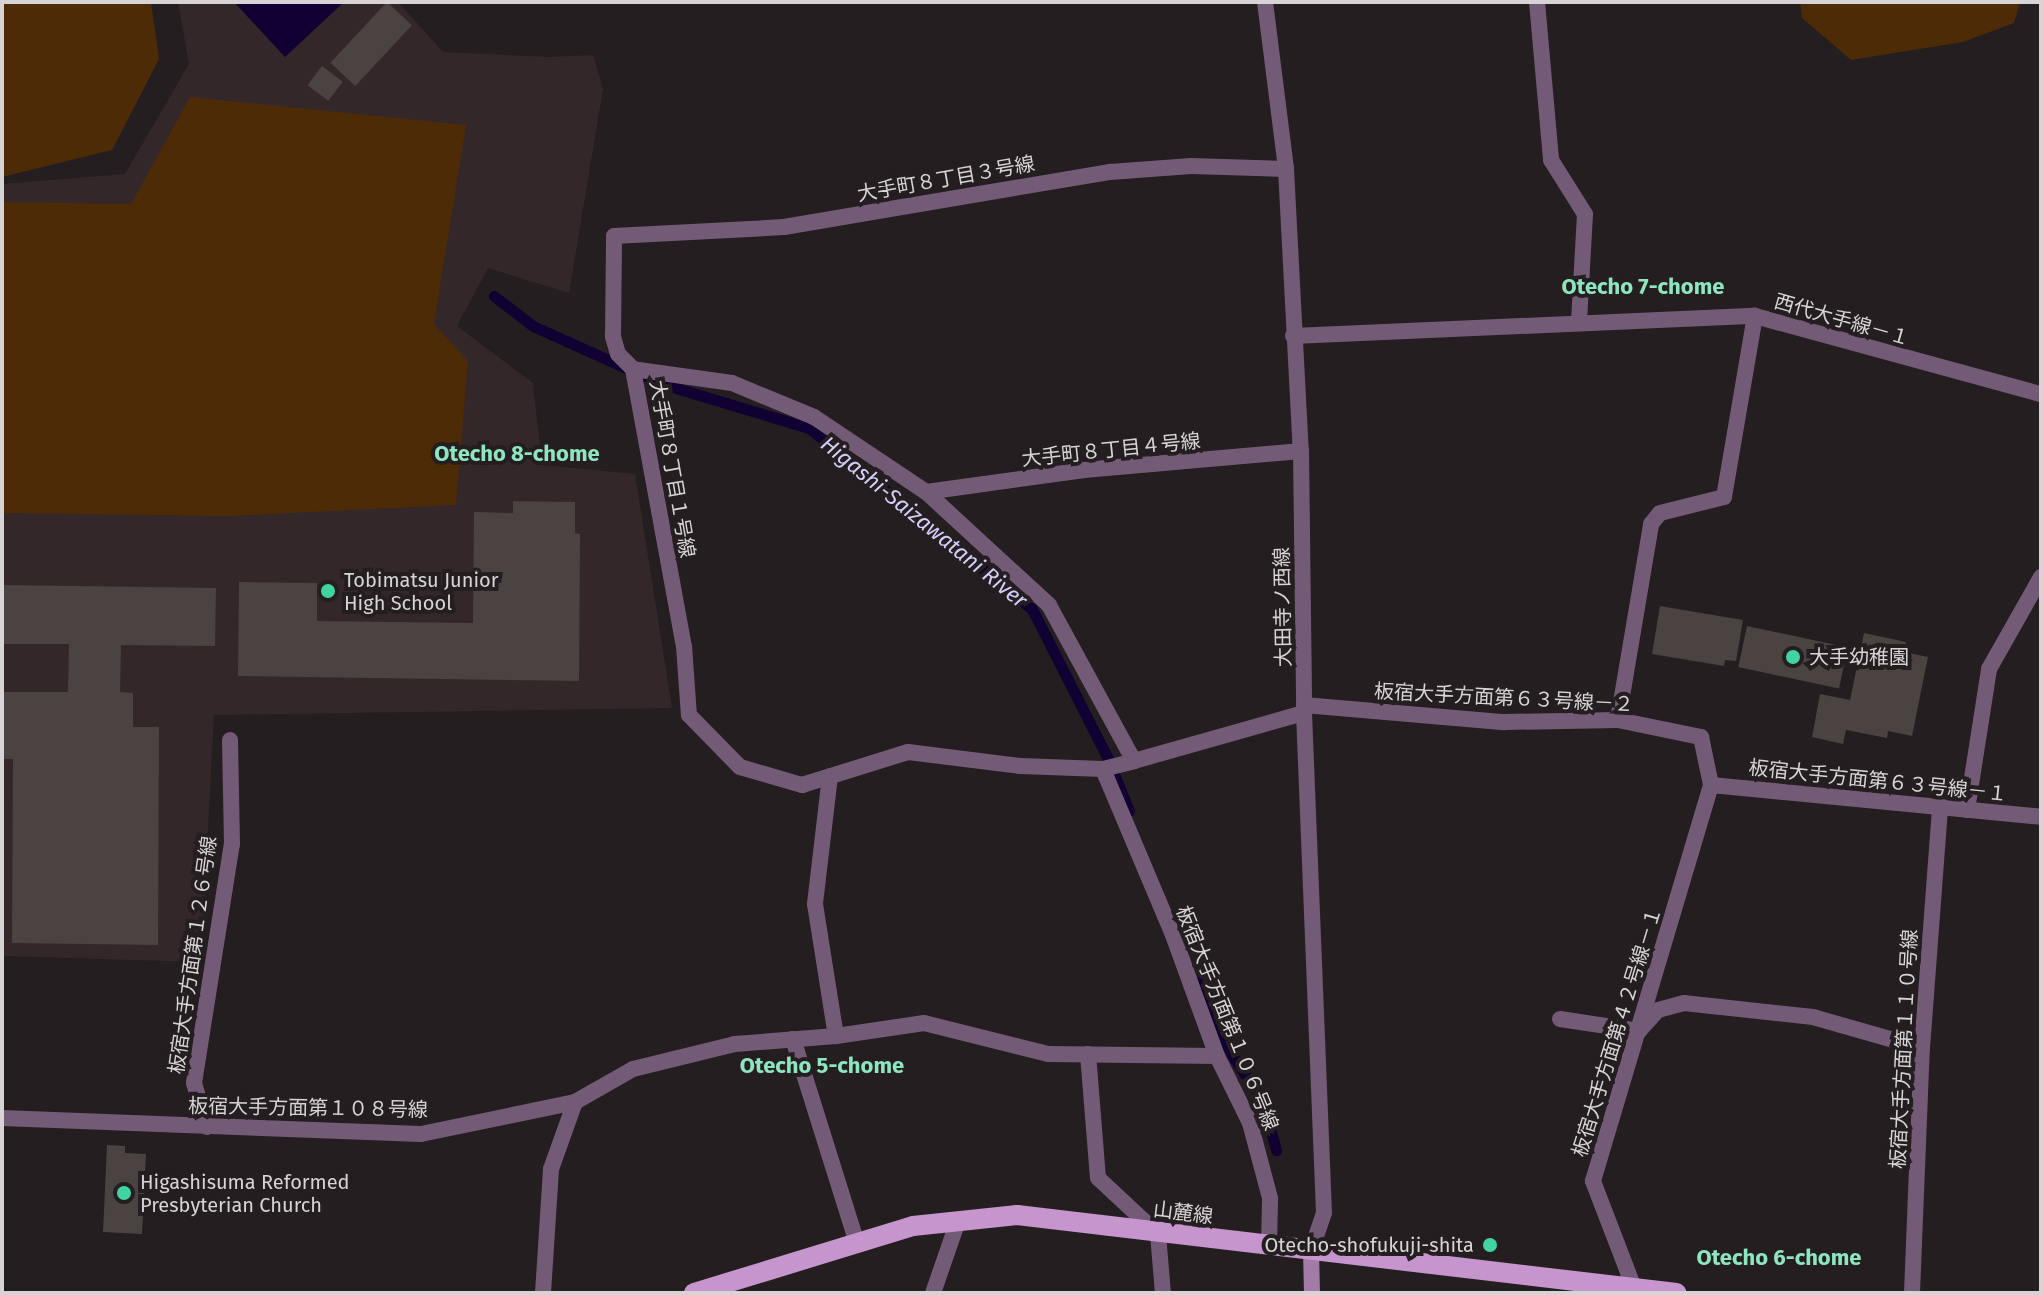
<!DOCTYPE html>
<html>
<head>
<meta charset="utf-8">
<style>
  body { margin:0 }
  #map { position:relative; width:2043px; height:1295px; overflow:hidden; background:#241e20; font-family:"Fira Sans","Noto Sans JP",sans-serif }
  div>[style] { position:absolute }
  .built>* { inset:0; background:#33272a }
  .green>* { inset:0; background:#4c2b06 }
  .water>* { inset:0; background:#100132 }
  .stream>* { height:11px; margin:-5.5px; padding:0 5.5px; transform-origin:5.5px; border-radius:5.5px; background:#100132 }
  .building>* { inset:0; background:#4a4342; transform-origin:0 0 }
  .lane>* { height:16px; margin:-8px; padding:0 8px; transform-origin:8px; border-radius:8px; background:#735a76 }
  .street>* { height:16px; margin:-8px; padding:0 8px; transform-origin:8px; border-radius:8px; background:#735a76 }
  .secondary>* { height:16px; margin:-8px; padding:0 8px; transform-origin:8px; border-radius:8px; background:#a27ba7 }
  .primary>* { height:20px; margin:-10px; padding:0 10px; transform-origin:10px; border-radius:10px; background:#c795ce }
  .dots>* { width:22px; height:22px; translate:-50% -50%; box-sizing:border-box; border:4px solid #241e20; border-radius:50% }
  span { translate:-50% -50%; white-space:nowrap; text-align:center; line-height:1.15; -webkit-text-stroke:8px #241e20; paint-order:stroke }
  .street-label { font-size:20px; color:#d8d4d5 }
  .poi-label { font-size:20px; color:#d8d4d5 }
  .left { translate:0 -50%; text-align:left }
  .right { translate:-100% -50%; text-align:right }
  .neighbourhood-label { font-size:22px; color:#8ee6c1; font-weight:700 }
  .water-label { font-size:22px; color:#d2cef8; font-style:italic }
  .frame { position:absolute; inset:0; border:4px solid #d8d4d5; pointer-events:none }
</style>
</head>
<body>
<div id="map">
  <div class="built">
    <i style="clip-path:polygon(178px 2px,398px 2px,443px 52px,549px 57px,593px 55px,603px 89px,569px 293px,488px 268px,457px 326px,533px 383px,542px 465px,635px 474px,672px 708px,214px 715px,201px 962px,2px 956px,2px 184px,125px 174px,189px 64px)"></i>
  </div>
  <div class="green">
    <i style="clip-path:polygon(2px 2px,151px 2px,159px 59px,112px 150px,2px 177px)"></i>
    <i style="clip-path:polygon(1800px 2px,2020px 2px,2014px 23px,1963px 42px,1851px 60px,1802px 18px)"></i>
    <i style="clip-path:polygon(190px 97px,466px 125px,434px 324px,468px 361px,456px 505px,230px 516px,2px 513px,2px 202px,131px 204px)"></i>
  </div>
  <div class="water">
    <i style="clip-path:polygon(234px 2px,344px 2px,285px 57px)"></i>
  </div>
  <div class="stream">
    <i style="left:494px;top:296px;width:49px;rotate:37.6deg"></i>
    <i style="left:533px;top:326px;width:138px;rotate:24.3deg"></i>
    <i style="left:659px;top:383px;width:157px;rotate:16.7deg"></i>
    <i style="left:809px;top:428px;width:287px;rotate:39.1deg"></i>
    <i style="left:1032px;top:609px;width:168px;rotate:63.1deg"></i>
    <i style="left:1108px;top:759px;width:56px;rotate:68deg"></i>
    <i style="left:1198px;top:982px;width:61px;rotate:67.7deg"></i>
    <i style="left:1221px;top:1038px;width:77px;rotate:56.7deg"></i>
    <i style="left:1263px;top:1102px;width:50px;rotate:74.8deg"></i>
  </div>
  <div class="building">
    <i style="left:387px;top:2px;width:34px;height:83px;rotate:43deg"></i>
    <i style="left:322px;top:66px;width:26px;height:24px;rotate:37deg"></i>
    <i style="clip-path:polygon(513px 501px,575px 502px,575px 533px,580px 534px,579px 681px,238px 676px,239px 582px,317px 583px,317px 621px,473px 623px,474px 512px,513px 513px)"></i>
    <i style="clip-path:polygon(2px 585px,216px 588px,215px 646px,121px 645px,120px 692px,133px 693px,133px 727px,159px 727px,158px 945px,12px 943px,13px 759px,2px 759px,2px 692px,68px 692px,69px 644px,2px 644px)"></i>
    <i style="clip-path:polygon(1660px 606px,1743px 620px,1736px 661px,1725px 660px,1724px 666px,1652px 654px)"></i>
    <i style="left:1747px;top:626px;width:103px;height:42px;rotate:12deg"></i>
    <i style="clip-path:polygon(1864px 633px,1906px 642px,1904px 652px,1928px 657px,1912px 736px,1888px 731px,1887px 738px,1846px 730px,1843px 744px,1812px 737px,1820px 694px,1850px 700px)"></i>
    <i style="clip-path:polygon(107px 1145px,125px 1146px,125px 1153px,146px 1154px,142px 1234px,103px 1232px)"></i>
  </div>
  <div class="lane">
    <i style="left:1537px;top:2px;width:159px;rotate:84.9deg"></i>
    <i style="left:1551px;top:160px;width:64px;rotate:57.8deg"></i>
    <i style="left:1585px;top:214px;width:108px;rotate:93.2deg"></i>
    <i style="left:633px;top:369px;width:282px;rotate:79.6deg"></i>
    <i style="left:684px;top:646px;width:69px;rotate:85.9deg"></i>
    <i style="left:689px;top:715px;width:73px;rotate:45.6deg"></i>
    <i style="left:740px;top:767px;width:65px;rotate:16.2deg"></i>
    <i style="left:802px;top:785px;width:111px;rotate:-17.3deg"></i>
    <i style="left:908px;top:752px;width:113px;rotate:7.1deg"></i>
    <i style="left:1020px;top:766px;width:83px;rotate:2.1deg"></i>
    <i style="left:1618px;top:720px;width:199px;rotate:-80.4deg"></i>
    <i style="left:1651px;top:524px;width:14px;rotate:-51deg"></i>
    <i style="left:1660px;top:513px;width:66px;rotate:-14deg"></i>
    <i style="left:1724px;top:497px;width:184px;rotate:-80.3deg"></i>
    <i style="left:830px;top:776px;width:129px;rotate:96.7deg"></i>
    <i style="left:815px;top:904px;width:134px;rotate:81deg"></i>
    <i style="left:1560px;top:1019px;width:80px;rotate:8.6deg"></i>
    <i style="left:1639px;top:1031px;width:28px;rotate:-48deg"></i>
    <i style="left:1658px;top:1010px;width:27px;rotate:-15deg"></i>
    <i style="left:1684px;top:1003px;width:130px;rotate:6.2deg"></i>
    <i style="left:1813px;top:1017px;width:113px;rotate:15.9deg"></i>
    <i style="left:793px;top:1039px;width:214px;rotate:72.6deg"></i>
    <i style="left:1088px;top:1054px;width:124px;rotate:85.4deg"></i>
    <i style="left:1098px;top:1178px;width:81px;rotate:43deg"></i>
    <i style="left:1634px;top:1288px;width:115px;rotate:-111deg"></i>
    <i style="left:1593px;top:1181px;width:413px;rotate:-73.4deg"></i>
  </div>
  <div class="street">
    <i style="left:1265px;top:2px;width:168px;rotate:82.8deg"></i>
    <i style="left:1286px;top:169px;width:282px;rotate:87deg"></i>
    <i style="left:1301px;top:451px;width:262px;rotate:89.3deg"></i>
    <i style="left:1304px;top:713px;width:500px;rotate:87.71deg"></i>
    <i style="left:1324px;top:1213px;width:39px;rotate:109deg"></i>
    <i style="left:1293px;top:336px;width:462px;rotate:-2.5deg"></i>
    <i style="left:1755px;top:316px;width:296px;rotate:15.3deg"></i>
    <i style="left:926px;top:492px;width:160px;rotate:-7.9deg"></i>
    <i style="left:1084px;top:470px;width:218px;rotate:-5deg"></i>
    <i style="left:1304px;top:705px;width:201px;rotate:4.9deg"></i>
    <i style="left:1504px;top:722px;width:114px;rotate:-1deg"></i>
    <i style="left:1618px;top:720px;width:85px;rotate:11.6deg"></i>
    <i style="left:1701px;top:737px;width:49px;rotate:78.2deg"></i>
    <i style="left:1711px;top:785px;width:332px;rotate:5.5deg"></i>
    <i style="left:1134px;top:761px;width:177px;rotate:-15.8deg"></i>
    <i style="left:1967px;top:810px;width:143px;rotate:-81.1deg"></i>
    <i style="left:1989px;top:669px;width:106px;rotate:-60.5deg"></i>
    <i style="left:2px;top:1118px;width:419px;rotate:2.2deg"></i>
    <i style="left:421px;top:1134px;width:157px;rotate:-11.7deg"></i>
    <i style="left:575px;top:1102px;width:67px;rotate:-29.6deg"></i>
    <i style="left:633px;top:1069px;width:105px;rotate:-13.8deg"></i>
    <i style="left:735px;top:1044px;width:101px;rotate:-4.5deg"></i>
    <i style="left:836px;top:1036px;width:89px;rotate:-8.4deg"></i>
    <i style="left:924px;top:1023px;width:128px;rotate:14deg"></i>
    <i style="left:1048px;top:1054px;width:169px;rotate:0.7deg"></i>
    <i style="left:207px;top:1127px;width:46px;rotate:-106.5deg"></i>
    <i style="left:194px;top:1083px;width:242px;rotate:-81deg"></i>
    <i style="left:232px;top:844px;width:104px;rotate:-91.1deg"></i>
    <i style="left:1158px;top:1234px;width:59px;rotate:85.2deg"></i>
    <i style="left:1269px;top:1247px;width:49px;rotate:-88.8deg"></i>
    <i style="left:1270px;top:1198px;width:78px;rotate:-104.9deg"></i>
    <i style="left:1250px;top:1123px;width:75px;rotate:-116.2deg"></i>
    <i style="left:1217px;top:1056px;width:129px;rotate:-110deg"></i>
    <i style="left:1173px;top:935px;width:180px;rotate:-112.9deg"></i>
    <i style="left:1103px;top:769px;width:32px;rotate:-14deg"></i>
    <i style="left:1134px;top:761px;width:178px;rotate:-118.6deg"></i>
    <i style="left:1049px;top:605px;width:167px;rotate:-137.4deg"></i>
    <i style="left:926px;top:492px;width:135px;rotate:-146.2deg"></i>
    <i style="left:814px;top:417px;width:89px;rotate:-157.5deg"></i>
    <i style="left:732px;top:383px;width:100px;rotate:-172deg"></i>
    <i style="left:633px;top:369px;width:21px;rotate:-135deg"></i>
    <i style="left:618px;top:354px;width:19px;rotate:-106deg"></i>
    <i style="left:613px;top:336px;width:100px;rotate:-89.4deg"></i>
    <i style="left:614px;top:236px;width:170px;rotate:-3deg"></i>
    <i style="left:784px;top:227px;width:331px;rotate:-9.6deg"></i>
    <i style="left:1110px;top:172px;width:81px;rotate:-4.2deg"></i>
    <i style="left:1191px;top:166px;width:95px;rotate:1.8deg"></i>
    <i style="left:543px;top:1293px;width:124px;rotate:-86.3deg"></i>
    <i style="left:551px;top:1169px;width:71px;rotate:-70.3deg"></i>
    <i style="left:933px;top:1293px;width:76px;rotate:-70.9deg"></i>
    <i style="left:1912px;top:1293px;width:245px;rotate:-87.7deg"></i>
    <i style="left:1922px;top:1048px;width:241px;rotate:-85.7deg"></i>
  </div>
  <div class="secondary">
    <i style="left:1311px;top:1250px;width:43px;rotate:88.7deg"></i>
  </div>
  <div class="primary">
    <i style="left:694px;top:1293px;width:229px;rotate:-17deg"></i>
    <i style="left:913px;top:1226px;width:105px;rotate:-6deg"></i>
    <i style="left:1017px;top:1215px;width:664px;rotate:6.75deg"></i>
  </div>
  <div class="dots">
    <i style="left:328px;top:591px;background:#40d4a2"></i>
    <i style="left:1793px;top:657px;background:#40d4a2"></i>
    <i style="left:124px;top:1193px;background:#40d4a2"></i>
    <i style="left:1490px;top:1245px;background:#40d4a2"></i>
  </div>
  <div class="street-label">
    <span style="left:946px;top:179px;rotate:-10deg">大手町８丁目３号線</span>
    <span style="left:1842px;top:320px;rotate:16deg">西代大手線－１</span>
    <span style="left:1111px;top:450px;rotate:-6deg">大手町８丁目４号線</span>
    <span style="left:672px;top:469px;rotate:80deg">大手町８丁目１号線</span>
    <span style="left:1283px;top:607px;rotate:-91deg">大田寺ノ西線</span>
    <span style="left:1504px;top:698px;rotate:3deg">板宿大手方面第６３号線－２</span>
    <span style="left:1878px;top:781px;rotate:6deg">板宿大手方面第６３号線－１</span>
    <span style="left:193px;top:955px;rotate:-82deg">板宿大手方面第１２６号線</span>
    <span style="left:1227px;top:1018px;rotate:68deg">板宿大手方面第１０６号線</span>
    <span style="left:1617px;top:1032px;rotate:-73deg">板宿大手方面第４２号線－１</span>
    <span style="left:1904px;top:1049px;rotate:-87deg">板宿大手方面第１１０号線</span>
    <span style="left:308px;top:1108px;rotate:1deg">板宿大手方面第１０８号線</span>
    <span style="left:1183px;top:1213px;rotate:7deg">山麓線</span>
  </div>
  <div class="poi-label">
    <span class="left" style="left:344px;top:592px">Tobimatsu Junior<br>High School</span>
    <span class="left" style="left:1809px;top:657px">大手幼稚園</span>
    <span class="left" style="left:140px;top:1194px">Higashisuma Reformed<br>Presbyterian Church</span>
    <span class="right" style="left:1474px;top:1245px">Otecho-shofukuji-shita</span>
  </div>
  <div class="neighbourhood-label">
    <span style="left:1643px;top:287px">Otecho 7-chome</span>
    <span style="left:517px;top:454px">Otecho 8-chome</span>
    <span style="left:822px;top:1066px">Otecho 5-chome</span>
    <span style="left:1779px;top:1258px">Otecho 6-chome</span>
  </div>
  <div class="water-label">
    <span style="left:924px;top:522px;rotate:39deg">Higashi-Saizawatani River</span>
  </div>
  <div class="frame"></div>
</div>
</body>
</html>
